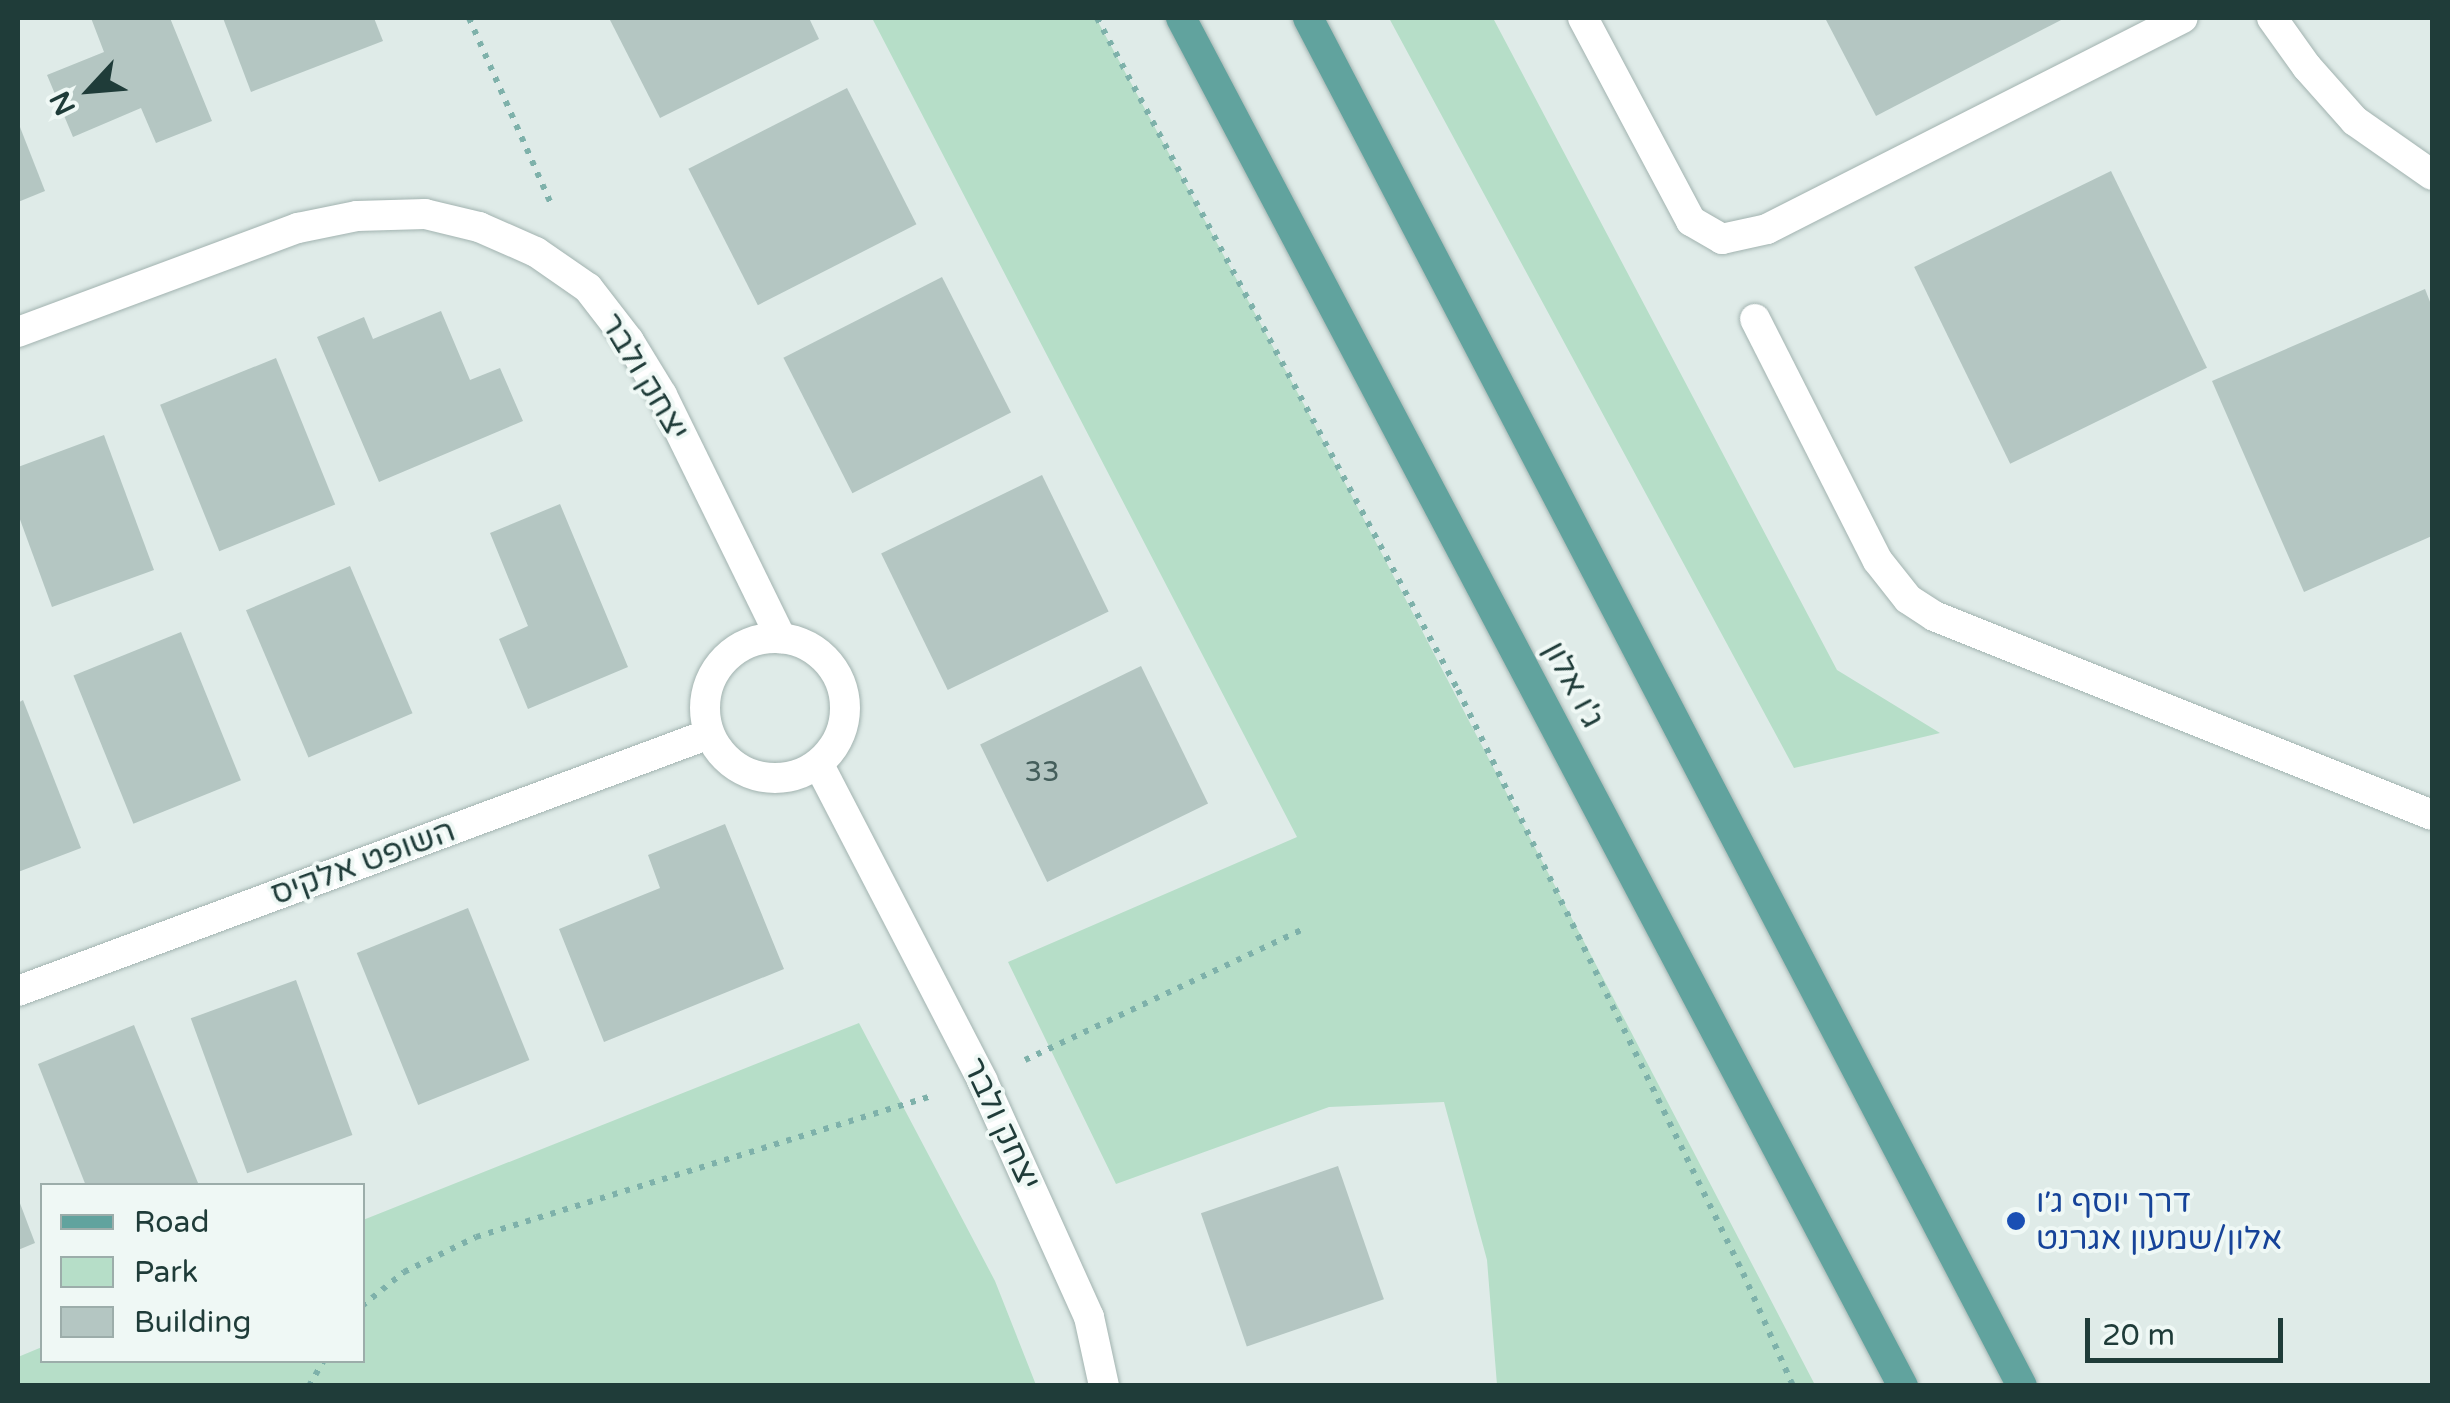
<!DOCTYPE html>
<html>
<head>
<meta charset="utf-8">
<style>
  body { margin:0 }
  #map { position:relative; width:2450px; height:1403px; overflow:hidden; background:#dfebe8; font-family:"Varela Round",Heebo,sans-serif }
  div>[style] { position:absolute }
  .green>* { inset:0; background:#b6dec8 }
  .building>* { inset:0; background:#b4c6c2; transform-origin:0 0 }
  .path>* { height:6px; margin-top:-3px; transform-origin:0; background:repeating-linear-gradient(90deg,#7eb1aa 0 5px,transparent 0 13px) }
  .roads { filter:drop-shadow(0 0 2px #a2b3b0) drop-shadow(0 0 2px #a2b3b0) }
  .minor>* { height:30px; margin:-15px; padding:0 15px; transform-origin:15px; border-radius:15px; background:#fff }
  .minor>.ring { margin:-15px; padding:0; box-sizing:content-box; background:none; border:30px solid #fff; border-radius:50% }
  .major>* { height:30px; margin:-15px; padding:0 15px; transform-origin:15px; border-radius:15px; background:#61a39e }
  .dots>* { width:28px; height:28px; translate:-50% -50%; box-sizing:border-box; border:5px solid #eff8f5; border-radius:50% }
  span { translate:-50% -50%; white-space:nowrap; text-align:center; line-height:1.15; -webkit-text-stroke:8px #eff8f5; paint-order:stroke }
  .number-label { font-size:28px; color:#445e5b }
  .number-label span { -webkit-text-stroke-width:0 }
  .street-label { font-size:32px; color:#1f3c39 }
  .transit-label { font-size:32px; color:#164399 }
  .left { translate:0 -50%; text-align:left }
  .frame { position:absolute; inset:0; border:20px solid #1f3c39; pointer-events:none }
  .legend { position:absolute; left:40px; top:1183px; width:325px; height:180px; box-sizing:border-box; background:#eff8f5; border:2px solid #9cadaa; margin:0; padding:12px 18px; list-style:none; font-size:30px; color:#1f3c39 }
  .legend li { display:flex; align-items:center; gap:20px; height:50px }
  .legend b { width:50px; border:2px solid #9cadaa }
  .north { position:absolute; left:40px; top:40px; width:100px; height:100px; -webkit-text-stroke:8px #eff8f5; paint-order:stroke; rotate:244deg; font-size:28px; font-weight:700; line-height:40px; text-align:center; color:#1f3c39 }
  .north::after { content:''; display:block; margin:auto; width:35px; height:45px; background:#1f3c39; clip-path:polygon(50% 0,100% 100%,50% 72%,0 100%) }
  .scale { position:absolute; left:2085px; top:1318px; width:198px; height:45px; box-sizing:border-box; border:5px solid #1f3c39; border-top:0; padding-left:12px; font-size:30px; line-height:35px; white-space:nowrap; color:#1f3c39; -webkit-text-stroke:8px #eff8f5; paint-order:stroke }
</style>
</head>
<body>
<div id="map">
  <div class="green">
    <i style="clip-path:polygon(872px 18px,1096px 18px,1308px 412px,1815px 1385px,1497px 1385px,1487px 1260px,1444px 1102px,1329px 1107px,1116px 1184px,1008px 962px,1297px 837px)"></i>
    <i style="clip-path:polygon(1389px 18px,1493px 18px,1837px 670px,1940px 733px,1794px 768px)"></i>
    <i style="clip-path:polygon(859px 1023px,995px 1281px,1036px 1385px,18px 1385px,18px 1357px,42px 1347px,42px 1360px,362px 1360px,363px 1220px)"></i>
  </div>
  <div class="building">
    <i style="clip-path:polygon(91px 18px,170px 18px,212px 121px,156px 143px,141px 108px,73px 137px,47px 75px,104px 52px)"></i>
    <i style="clip-path:polygon(223px 18px,374px 18px,383px 41px,251px 92px)"></i>
    <i style="clip-path:polygon(609px 18px,809px 18px,819px 39px,660px 118px)"></i>
    <i style="clip-path:polygon(1825px 18px,2065px 18px,1876px 116px)"></i>
    <i style="left:847px;top:88px;width:153px;height:178px;rotate:63deg"></i>
    <i style="clip-path:polygon(18px 122px,45px 191px,18px 202px)"></i>
    <i style="left:2111px;top:171px;width:219px;height:219px;rotate:64deg"></i>
    <i style="left:942px;top:277px;width:152px;height:178px;rotate:63deg"></i>
    <i style="clip-path:polygon(2425px 289px,2432px 307px,2432px 536px,2304px 592px,2212px 381px)"></i>
    <i style="clip-path:polygon(441px 311px,470px 380px,500px 368px,523px 421px,379px 482px,317px 337px,364px 317px,373px 339px)"></i>
    <i style="left:276px;top:358px;width:158px;height:125px;rotate:68deg"></i>
    <i style="clip-path:polygon(104px 435px,154px 570px,52px 607px,18px 514px,18px 467px)"></i>
    <i style="left:1042px;top:475px;width:152px;height:179px;rotate:64deg"></i>
    <i style="clip-path:polygon(560px 504px,628px 667px,528px 709px,499px 639px,528px 626px,490px 533px)"></i>
    <i style="left:350px;top:566px;width:160px;height:113px;rotate:67deg"></i>
    <i style="left:181px;top:632px;width:160px;height:116px;rotate:68deg"></i>
    <i style="left:1141px;top:666px;width:153px;height:179px;rotate:64deg"></i>
    <i style="clip-path:polygon(23px 700px,81px 848px,18px 872px,18px 703px)"></i>
    <i style="clip-path:polygon(725px 824px,784px 969px,604px 1042px,559px 929px,660px 888px,648px 855px)"></i>
    <i style="left:468px;top:908px;width:164px;height:120px;rotate:68deg"></i>
    <i style="left:296px;top:980px;width:165px;height:112px;rotate:70deg"></i>
    <i style="clip-path:polygon(134px 1025px,198px 1183px,191px 1186px,86px 1186px,38px 1064px)"></i>
    <i style="left:1338px;top:1166px;width:141px;height:145px;rotate:71deg"></i>
    <i style="clip-path:polygon(18px 1198px,35px 1243px,18px 1250px)"></i>
  </div>
  <div class="path">
    <i style="left:469px;top:18px;width:203px;rotate:66.2deg"></i>
    <i style="left:1097px;top:18px;width:763px;rotate:61.76deg"></i>
    <i style="left:1458px;top:690px;width:649px;rotate:63.95deg"></i>
    <i style="left:1743px;top:1273px;width:124px;rotate:66.1deg"></i>
    <i style="left:1025px;top:1060px;width:310px;rotate:-25.2deg"></i>
    <i style="left:362px;top:1306px;width:54px;rotate:-39deg"></i>
    <i style="left:404px;top:1272px;width:80px;rotate:-25.9deg"></i>
    <i style="left:476px;top:1237px;width:480px;rotate:-17.2deg"></i>
    <i style="left:309px;top:1386px;width:30px;rotate:-60deg"></i>
  </div>
  <div class="roads">
    <div class="minor">
      <i style="left:1583px;top:18px;width:230px;rotate:62deg"></i>
      <i style="left:1691px;top:221px;width:36px;rotate:30deg"></i>
      <i style="left:1722px;top:239px;width:46px;rotate:-12.5deg"></i>
      <i style="left:1767px;top:229px;width:466px;rotate:-26.9deg"></i>
      <i style="left:2272px;top:18px;width:60px;rotate:54.5deg"></i>
      <i style="left:2307px;top:67px;width:72px;rotate:48.4deg"></i>
      <i style="left:2355px;top:121px;width:94px;rotate:35deg"></i>
      <i style="left:1755px;top:319px;width:271px;rotate:63.1deg"></i>
      <i style="left:1878px;top:561px;width:48px;rotate:51.7deg"></i>
      <i style="left:1908px;top:599px;width:31px;rotate:33deg"></i>
      <i style="left:1934px;top:616px;width:536px;rotate:21.78deg"></i>
      <i style="left:18px;top:332px;width:299px;rotate:-20.4deg"></i>
      <i style="left:298px;top:228px;width:60px;rotate:-11.5deg"></i>
      <i style="left:357px;top:216px;width:68px;rotate:-1.7deg"></i>
      <i style="left:425px;top:214px;width:56px;rotate:13.5deg"></i>
      <i style="left:479px;top:227px;width:62px;rotate:23.7deg"></i>
      <i style="left:536px;top:252px;width:63px;rotate:34.7deg"></i>
      <i style="left:588px;top:288px;width:67px;rotate:52.3deg"></i>
      <i style="left:629px;top:341px;width:63px;rotate:58.6deg"></i>
      <i style="left:662px;top:395px;width:271px;rotate:63.9deg"></i>
      <i class="ring" style="left:705px;top:638px;width:110px;height:110px"></i>
      <i style="left:819px;top:765px;width:355px;rotate:62.6deg"></i>
      <i style="left:982px;top:1080px;width:260px;rotate:65.7deg"></i>
      <i style="left:1089px;top:1317px;width:71px;rotate:77.7deg"></i>
      <i style="left:18px;top:991px;width:737px;rotate:-20.4deg"></i>
    </div>
    <div class="major">
      <i style="left:1181px;top:18px;width:1547px;rotate:62.18deg"></i>
      <i style="left:1308px;top:18px;width:1543px;rotate:62.44deg"></i>
    </div>
  </div>
  <div class="dots">
    <i style="left:2016px;top:1221px;background:#1a4fb4"></i>
  </div>
  <div class="number-label">
    <span style="left:1042px;top:772px">33</span>
  </div>
  <div class="street-label">
    <span style="left:644px;top:377px;rotate:59deg">יצחק ולבר</span>
    <span style="left:1573px;top:685px;rotate:62deg">ג'ו אלון</span>
    <span style="left:363px;top:863px;rotate:-20deg">השופט אלקיס</span>
    <span style="left:1001px;top:1124px;rotate:65deg">יצחק ולבר</span>
  </div>
  <div class="transit-label">
    <span class="left" style="left:2036px;top:1221px">דרך יוסף ג׳ו<br>אלון/שמעון אגרנט</span>
  </div>
  <div class="frame"></div>
  <ul class="legend">
  <li><b style="height:12px;background:#61a39e"></b>Road</li>
  <li><b style="height:28px;background:#b6dec8"></b>Park</li>
  <li><b style="height:28px;background:#b4c6c2"></b>Building</li>
  </ul>
  <div class="north">N</div>
  <div class="scale">20 m</div>
</div>
</body>
</html>
